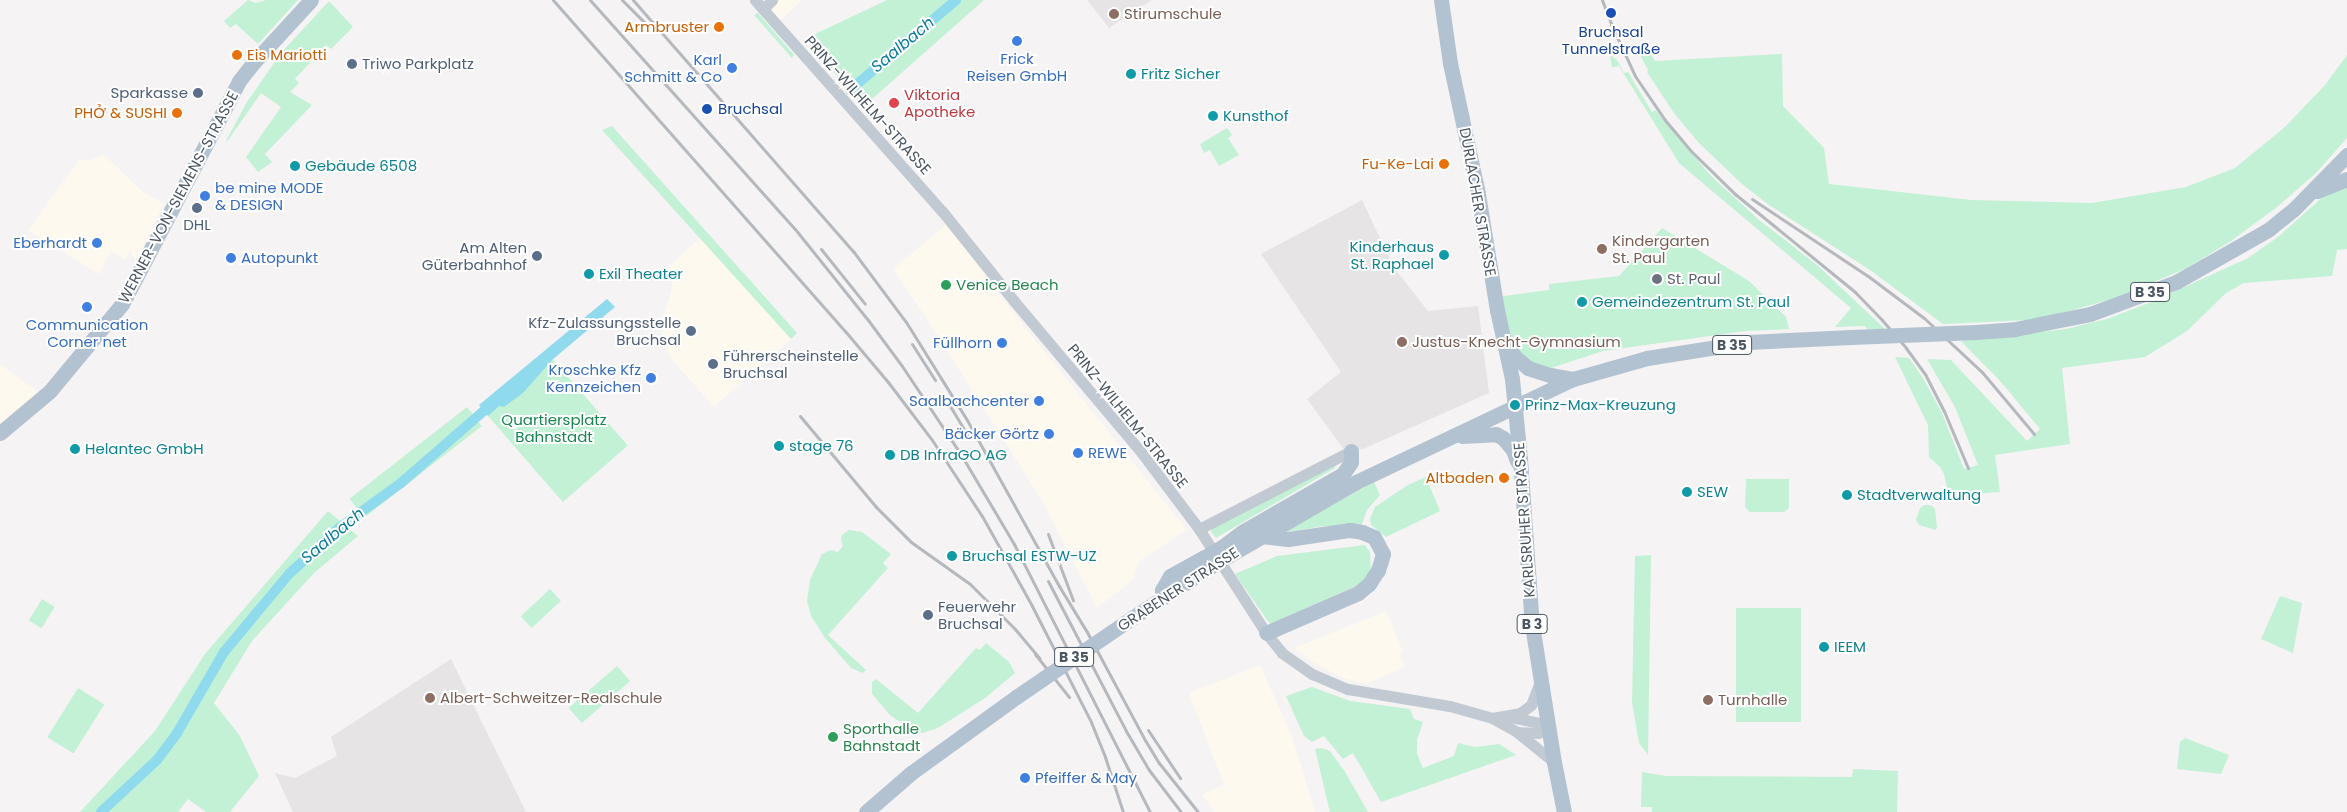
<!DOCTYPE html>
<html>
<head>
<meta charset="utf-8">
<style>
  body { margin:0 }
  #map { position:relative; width:2347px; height:812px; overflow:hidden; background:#f5f3f3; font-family:Poppins,sans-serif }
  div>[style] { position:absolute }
  .commercial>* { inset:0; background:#fdf9ef }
  .education>* { inset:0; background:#e6e4e5 }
  .green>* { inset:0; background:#c3f1d5; transform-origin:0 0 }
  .water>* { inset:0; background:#90daee }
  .canal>* { height:10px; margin:-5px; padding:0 5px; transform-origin:5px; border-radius:5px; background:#90daee }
  .minor>* { height:11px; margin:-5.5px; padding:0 5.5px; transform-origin:5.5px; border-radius:5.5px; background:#c1cad2 }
  .major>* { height:15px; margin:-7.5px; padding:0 7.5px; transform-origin:7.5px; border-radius:7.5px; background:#b3c2d1 }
  .rail>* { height:3px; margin:-1.5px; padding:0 1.5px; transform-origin:1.5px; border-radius:1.5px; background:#b5b8bd }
  .major-bridge>* { height:15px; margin:-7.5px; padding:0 7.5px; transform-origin:7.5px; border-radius:7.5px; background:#b3c2d1 }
  .dots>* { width:14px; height:14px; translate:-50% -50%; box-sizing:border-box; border:2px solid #fff; border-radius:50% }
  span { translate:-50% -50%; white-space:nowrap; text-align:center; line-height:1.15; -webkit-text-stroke:4px #fff; paint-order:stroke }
  .shield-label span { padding:1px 4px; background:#fff; border:1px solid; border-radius:4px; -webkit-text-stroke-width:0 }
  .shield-label { font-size:14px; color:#4a5661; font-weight:700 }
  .education-label { font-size:15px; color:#785e54 }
  .left { translate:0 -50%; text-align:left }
  .food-label { font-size:15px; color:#c56008 }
  .right { translate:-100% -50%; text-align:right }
  .transit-label { font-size:15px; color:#164399 }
  .shop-label { font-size:15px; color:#366cbe }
  .service-label { font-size:15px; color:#4e5e75 }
  .culture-label { font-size:15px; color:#0d838f }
  .health-label { font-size:15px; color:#be3a42 }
  .street-label { font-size:15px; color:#4a5661 }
  .worship-label { font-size:15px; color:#5b616d }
  .leisure-label { font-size:15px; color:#27864d }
  .park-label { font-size:15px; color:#17864f }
  .water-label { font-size:16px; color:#0c7c9b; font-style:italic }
</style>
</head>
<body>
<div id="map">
  <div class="commercial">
    <i style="clip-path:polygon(763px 0,802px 0,779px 22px)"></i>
    <i style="clip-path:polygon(104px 155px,143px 192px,164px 204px,136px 262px,130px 250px,125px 260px,111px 251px,99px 274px,28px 230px,79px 160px,90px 160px)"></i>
    <i style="clip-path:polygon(947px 224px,1016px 316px,1187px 530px,1141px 560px,1136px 569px,1133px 580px,1097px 608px,1041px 499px,925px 316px,893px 269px)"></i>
    <i style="clip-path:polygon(701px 237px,791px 339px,714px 407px,673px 361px,662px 342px,662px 323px,672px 288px,669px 266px)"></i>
    <i style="clip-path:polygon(0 364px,39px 393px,0 426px)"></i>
    <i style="clip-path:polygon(1386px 611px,1403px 652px,1400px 654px,1405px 667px,1366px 684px,1343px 678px,1318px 665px,1294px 648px)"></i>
    <i style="clip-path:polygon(1260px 665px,1292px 736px,1315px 812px,1215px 812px,1202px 794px,1224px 785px,1189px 693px)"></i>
  </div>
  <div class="education">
    <i style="clip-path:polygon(1087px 0,1152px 0,1109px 28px)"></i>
    <i style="clip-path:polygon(1362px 200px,1394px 268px,1428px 311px,1478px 306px,1489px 393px,1363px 449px,1345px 451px,1307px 399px,1341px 372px,1261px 254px)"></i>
    <i style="clip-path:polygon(451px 659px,526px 812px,293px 812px,275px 773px,295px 778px,337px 756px,331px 737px)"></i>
  </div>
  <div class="green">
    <i style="clip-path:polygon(248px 0,256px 3px,266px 0,298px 0,258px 44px,236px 24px,230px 28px,224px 21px)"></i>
    <i style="clip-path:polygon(887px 0,984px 0,863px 107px,808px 41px,815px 34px)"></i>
    <i style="clip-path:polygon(329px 1px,353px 27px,331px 49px,326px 45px,295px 79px,299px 83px,290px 92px,312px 105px,265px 154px,272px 162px,258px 172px,246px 157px,281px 107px,261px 93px,226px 143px,227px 139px,247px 102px,281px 53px)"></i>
    <i style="clip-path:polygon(758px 13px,794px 55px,792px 58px,754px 15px)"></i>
    <i style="clip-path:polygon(1646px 46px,1655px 61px,1782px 54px,1783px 106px,1824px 148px,1829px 184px,1971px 200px,2092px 203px,2186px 187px,2235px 168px,2285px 127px,2325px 85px,2347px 55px,2347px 138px,2316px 173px,2277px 207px,2231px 241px,2187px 268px,2118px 297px,2052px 316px,2028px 320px,1943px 324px,1870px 270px,1769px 205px,1742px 184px,1699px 143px,1674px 113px,1647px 72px,1648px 70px,1639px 53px)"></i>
    <i style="clip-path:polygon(1610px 55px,1617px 60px,1624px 73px,1628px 72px,1652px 112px,1655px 110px,1711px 176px,1758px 219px,1817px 265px,1885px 329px,1867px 329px,1865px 326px,1835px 327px,1851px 308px,1679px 163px,1619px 66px,1612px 67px)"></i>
    <i style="clip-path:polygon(612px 126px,797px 333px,791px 339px,602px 130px)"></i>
    <i style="clip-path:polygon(1227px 128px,1232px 135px,1228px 138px,1239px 155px,1219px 166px,1210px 150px,1204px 153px,1200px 144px)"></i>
    <i style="clip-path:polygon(2347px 184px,2347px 249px,2337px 250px,2332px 276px,2244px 283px,2226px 293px,2187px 331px,2145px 357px,2062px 368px,2070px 444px,1995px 455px,2000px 492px,1949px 496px,1944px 474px,1940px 467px,1929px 457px,1928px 425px,1895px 357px,1909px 358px,1923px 378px,1942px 413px,1964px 469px,1978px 465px,1955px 407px,1927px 359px,1951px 360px,2027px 441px,2040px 429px,2001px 382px,1961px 341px,2066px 329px,2107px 319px,2154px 301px,2248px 258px,2278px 237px,2334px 187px)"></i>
    <i style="clip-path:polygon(1662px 228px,1749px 281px,1786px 317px,1789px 329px,1745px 331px,1603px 351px,1551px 368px,1536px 366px,1517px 352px,1497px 297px,1549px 290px,1549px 284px,1619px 276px)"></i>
    <i style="left:549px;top:355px;width:120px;height:86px;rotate:49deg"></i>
    <i style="left:467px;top:407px;width:24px;height:149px;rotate:52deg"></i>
    <i style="clip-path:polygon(1335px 466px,1335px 468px,1216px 538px,1211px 532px,1212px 526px)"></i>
    <i style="clip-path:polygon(1426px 477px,1440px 511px,1386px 537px,1371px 525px,1370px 519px,1375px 507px,1408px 485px)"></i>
    <i style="clip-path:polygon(1746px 479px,1789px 479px,1789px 508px,1784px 512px,1750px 512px,1745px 507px)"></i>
    <i style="clip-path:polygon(1374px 482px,1380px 495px,1367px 510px,1362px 524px,1357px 527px,1324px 526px,1287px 532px,1288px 529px)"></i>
    <i style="clip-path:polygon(1924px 505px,1930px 505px,1935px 509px,1937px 528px,1935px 530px,1919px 525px,1916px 520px,1920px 508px)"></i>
    <i style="clip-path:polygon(328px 511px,358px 536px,314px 573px,252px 641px,214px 703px,240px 736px,259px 776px,230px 812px,206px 812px,188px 799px,178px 812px,80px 812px,155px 731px,205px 654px)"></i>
    <i style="clip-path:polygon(849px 530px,862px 532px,891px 554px,883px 563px,888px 568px,828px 635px,866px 670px,863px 673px,851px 668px,825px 638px,811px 616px,807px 601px,810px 580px,822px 554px,831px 550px,838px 552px,843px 546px,841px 538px,842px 535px)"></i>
    <i style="clip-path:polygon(1365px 545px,1370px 552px,1371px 573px,1360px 584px,1270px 624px,1235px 574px,1277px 556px)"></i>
    <i style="clip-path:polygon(1651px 555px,1648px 755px,1639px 743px,1632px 702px,1635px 556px)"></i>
    <i style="left:550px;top:589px;width:16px;height:40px;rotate:47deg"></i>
    <i style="clip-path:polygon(2280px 596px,2302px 603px,2293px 653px,2261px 639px)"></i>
    <i style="left:42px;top:599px;width:15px;height:25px;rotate:32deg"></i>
    <i style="left:1801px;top:608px;width:114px;height:65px;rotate:90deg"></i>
    <i style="clip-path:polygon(986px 643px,1009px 662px,1015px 673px,985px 698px,938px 728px,922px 733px,907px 727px,890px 715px,872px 694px,872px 682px,876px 679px,918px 713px,976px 648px,980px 650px)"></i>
    <i style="left:617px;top:666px;width:20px;height:64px;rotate:49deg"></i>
    <i style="clip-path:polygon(1312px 687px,1350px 701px,1410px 709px,1414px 719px,1423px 722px,1417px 740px,1417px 754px,1423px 768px,1454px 756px,1458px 743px,1475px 747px,1499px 744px,1516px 755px,1381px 802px,1353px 753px,1343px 759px,1324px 736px,1312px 742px,1304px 736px,1286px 696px)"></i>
    <i style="left:78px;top:688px;width:31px;height:58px;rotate:32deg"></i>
    <i style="clip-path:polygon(2185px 738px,2229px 755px,2221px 774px,2177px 769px,2180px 742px)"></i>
    <i style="clip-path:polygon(1321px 748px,1330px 751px,1345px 772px,1368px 812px,1330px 812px,1315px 749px)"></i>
    <i style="clip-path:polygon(1853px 769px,1898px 771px,1897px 812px,1652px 812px,1652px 807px,1641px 807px,1642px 772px,1666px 776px,1852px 777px)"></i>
  </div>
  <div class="water">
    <i style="clip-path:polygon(607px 299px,615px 307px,552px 360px,523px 393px,504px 407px,499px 406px,488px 416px,479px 405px)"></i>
  </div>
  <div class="canal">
    <i style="left:850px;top:90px;width:139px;rotate:-40.3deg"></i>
    <i style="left:101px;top:812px;width:76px;rotate:-42.9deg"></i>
    <i style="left:157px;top:760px;width:34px;rotate:-53deg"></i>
    <i style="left:177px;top:733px;width:94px;rotate:-59.9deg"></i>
    <i style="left:224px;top:652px;width:102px;rotate:-50.2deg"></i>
    <i style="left:289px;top:574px;width:68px;rotate:-42.6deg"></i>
    <i style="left:339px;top:528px;width:77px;rotate:-36deg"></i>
    <i style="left:401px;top:483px;width:123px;rotate:-41.1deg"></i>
  </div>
  <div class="minor">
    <i style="left:755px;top:0;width:282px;rotate:48.5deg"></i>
    <i style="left:942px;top:211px;width:115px;rotate:51.3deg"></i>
    <i style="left:1014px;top:301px;width:197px;rotate:49.9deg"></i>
    <i style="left:1141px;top:452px;width:96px;rotate:53deg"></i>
    <i style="left:1199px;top:529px;width:124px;rotate:57.2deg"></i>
    <i style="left:1266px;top:633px;width:26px;rotate:51deg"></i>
    <i style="left:1282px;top:653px;width:37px;rotate:35deg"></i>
    <i style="left:1312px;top:674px;width:39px;rotate:23deg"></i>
    <i style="left:1348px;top:689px;width:103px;rotate:9.5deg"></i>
    <i style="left:1450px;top:706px;width:44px;rotate:15.9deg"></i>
    <i style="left:1492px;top:718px;width:29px;rotate:29deg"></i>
    <i style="left:1517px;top:732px;width:21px;rotate:3deg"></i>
    <i style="left:1538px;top:733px;width:12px;rotate:-24deg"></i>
    <i style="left:763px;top:9px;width:13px;rotate:-45deg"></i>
    <i style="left:1199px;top:529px;width:171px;rotate:-27.2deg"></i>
    <i style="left:1511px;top:717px;width:38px;rotate:12deg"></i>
    <i style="left:1492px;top:718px;width:28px;rotate:-10deg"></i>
    <i style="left:1520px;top:713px;width:14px;rotate:-36deg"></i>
    <i style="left:1531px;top:705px;width:26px;rotate:-69deg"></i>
    <i style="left:1518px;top:733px;width:46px;rotate:38.9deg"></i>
  </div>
  <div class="major">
    <i style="left:1441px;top:0;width:64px;rotate:81.9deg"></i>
    <i style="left:1450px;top:63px;width:134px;rotate:77.9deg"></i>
    <i style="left:1478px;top:194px;width:118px;rotate:80.7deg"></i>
    <i style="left:1497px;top:310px;width:71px;rotate:77.7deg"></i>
    <i style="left:1512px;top:379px;width:80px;rotate:84.3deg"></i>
    <i style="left:1520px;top:459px;width:166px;rotate:85.9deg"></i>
    <i style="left:1532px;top:625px;width:139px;rotate:80.9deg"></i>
    <i style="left:1554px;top:762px;width:51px;rotate:78.7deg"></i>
    <i style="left:2317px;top:191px;width:32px;rotate:-22deg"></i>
    <i style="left:1976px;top:332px;width:39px;rotate:-4deg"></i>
    <i style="left:2015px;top:329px;width:76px;rotate:-11.3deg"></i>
    <i style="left:2090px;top:314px;width:92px;rotate:-20.4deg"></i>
    <i style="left:2176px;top:282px;width:106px;rotate:-29.5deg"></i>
    <i style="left:2268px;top:230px;width:33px;rotate:-39deg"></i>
    <i style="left:2294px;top:209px;width:76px;rotate:-45.5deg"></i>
    <i style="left:1507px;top:345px;width:14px;rotate:56deg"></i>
    <i style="left:1515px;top:357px;width:17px;rotate:40deg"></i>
    <i style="left:1528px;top:368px;width:23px;rotate:18deg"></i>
    <i style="left:1550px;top:375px;width:23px;rotate:10deg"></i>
    <i style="left:0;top:433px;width:65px;rotate:-40deg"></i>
    <i style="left:50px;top:391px;width:113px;rotate:-50.4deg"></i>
    <i style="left:122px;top:304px;width:252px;rotate:-62.3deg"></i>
    <i style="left:239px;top:81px;width:24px;rotate:-52deg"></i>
    <i style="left:254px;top:62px;width:84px;rotate:-47.4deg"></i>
    <i style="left:1462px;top:436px;width:34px;rotate:-3deg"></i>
    <i style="left:1496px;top:434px;width:8px;rotate:30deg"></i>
    <i style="left:1503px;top:438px;width:16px;rotate:50deg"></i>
    <i style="left:1513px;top:450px;width:12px;rotate:70deg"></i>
    <i style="left:1262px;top:536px;width:26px;rotate:7deg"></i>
    <i style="left:1288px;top:539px;width:63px;rotate:-8.3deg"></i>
    <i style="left:1350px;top:530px;width:12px;rotate:9deg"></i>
    <i style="left:1362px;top:532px;width:13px;rotate:23deg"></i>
    <i style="left:1374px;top:537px;width:19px;rotate:62deg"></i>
    <i style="left:1383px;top:554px;width:17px;rotate:107deg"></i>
    <i style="left:1378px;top:570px;width:17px;rotate:123deg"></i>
    <i style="left:1369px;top:584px;width:14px;rotate:141deg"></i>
    <i style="left:1358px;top:593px;width:100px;rotate:156.5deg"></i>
    <i style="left:1222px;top:547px;width:25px;rotate:-37deg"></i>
    <i style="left:1242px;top:532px;width:116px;rotate:-29.9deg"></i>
    <i style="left:1343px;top:474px;width:14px;rotate:-56deg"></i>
    <i style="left:1351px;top:462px;width:11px;rotate:-90deg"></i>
    <i style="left:1228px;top:556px;width:148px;rotate:-30deg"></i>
    <i style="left:1356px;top:482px;width:240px;rotate:-25.4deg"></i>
    <i style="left:1573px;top:379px;width:77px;rotate:-15.8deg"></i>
    <i style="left:1647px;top:358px;width:102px;rotate:-9deg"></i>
    <i style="left:1748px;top:342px;width:103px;rotate:-2.8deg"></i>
    <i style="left:1162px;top:598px;width:8px;rotate:-90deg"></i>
    <i style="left:1162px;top:590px;width:16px;rotate:-60deg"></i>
    <i style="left:1170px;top:576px;width:38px;rotate:-29deg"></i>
    <i style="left:1132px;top:618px;width:93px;rotate:-33.2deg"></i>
    <i style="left:866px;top:812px;width:60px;rotate:-40.9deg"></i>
    <i style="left:911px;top:773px;width:130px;rotate:-35.9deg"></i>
  </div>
  <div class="rail">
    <i style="left:553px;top:0;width:441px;rotate:48.6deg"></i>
    <i style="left:845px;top:331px;width:67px;rotate:49.9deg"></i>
    <i style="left:888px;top:382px;width:73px;rotate:52.8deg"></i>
    <i style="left:932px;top:440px;width:91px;rotate:56.7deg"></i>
    <i style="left:982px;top:516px;width:103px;rotate:60.9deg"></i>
    <i style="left:1032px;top:606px;width:130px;rotate:63deg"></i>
    <i style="left:1091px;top:722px;width:38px;rotate:68deg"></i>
    <i style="left:1105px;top:757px;width:58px;rotate:71.9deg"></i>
    <i style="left:590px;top:0;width:307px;rotate:48.2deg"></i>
    <i style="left:795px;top:229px;width:117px;rotate:51.3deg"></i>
    <i style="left:868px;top:320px;width:57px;rotate:53.5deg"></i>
    <i style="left:902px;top:366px;width:105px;rotate:56.3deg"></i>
    <i style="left:960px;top:453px;width:106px;rotate:59.3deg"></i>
    <i style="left:1014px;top:544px;width:301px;rotate:63.1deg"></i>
    <i style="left:622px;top:0;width:31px;rotate:45deg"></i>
    <i style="left:633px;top:0;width:334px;rotate:48.8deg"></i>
    <i style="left:853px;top:251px;width:89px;rotate:53.3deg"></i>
    <i style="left:906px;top:322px;width:115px;rotate:58.1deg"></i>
    <i style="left:967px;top:420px;width:190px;rotate:61deg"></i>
    <i style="left:1059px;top:586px;width:54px;rotate:58.7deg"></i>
    <i style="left:1087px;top:632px;width:123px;rotate:61.8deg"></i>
    <i style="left:1145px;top:740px;width:27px;rotate:59deg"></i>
    <i style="left:1159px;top:763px;width:63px;rotate:51.5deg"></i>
    <i style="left:1602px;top:0;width:26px;rotate:69deg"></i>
    <i style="left:1611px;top:24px;width:57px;rotate:65.2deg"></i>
    <i style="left:1635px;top:76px;width:53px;rotate:55.7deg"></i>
    <i style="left:1665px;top:120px;width:40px;rotate:50deg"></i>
    <i style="left:1691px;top:151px;width:62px;rotate:44.3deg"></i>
    <i style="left:1735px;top:194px;width:155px;rotate:39.2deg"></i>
    <i style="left:1855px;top:292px;width:39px;rotate:46deg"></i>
    <i style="left:1882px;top:320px;width:37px;rotate:49deg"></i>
    <i style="left:1906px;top:348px;width:34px;rotate:54deg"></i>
    <i style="left:1926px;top:376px;width:39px;rotate:63deg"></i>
    <i style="left:1944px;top:411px;width:62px;rotate:67.2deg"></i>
    <i style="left:1752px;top:199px;width:139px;rotate:33.6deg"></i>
    <i style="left:1868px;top:276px;width:70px;rotate:36.9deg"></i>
    <i style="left:1924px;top:318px;width:79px;rotate:43deg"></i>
    <i style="left:1982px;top:372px;width:81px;rotate:50deg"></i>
    <i style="left:821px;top:249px;width:70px;rotate:51.3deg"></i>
    <i style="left:912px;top:344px;width:43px;rotate:57.4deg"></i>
    <i style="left:950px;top:406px;width:37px;rotate:59deg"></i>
    <i style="left:800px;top:416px;width:119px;rotate:50.1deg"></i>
    <i style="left:876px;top:507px;width:49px;rotate:45deg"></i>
    <i style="left:911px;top:542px;width:72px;rotate:35.4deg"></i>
    <i style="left:970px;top:584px;width:64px;rotate:45deg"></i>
    <i style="left:1015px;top:629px;width:38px;rotate:50deg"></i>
    <i style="left:1048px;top:534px;width:71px;rotate:69.3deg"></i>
    <i style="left:1048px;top:581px;width:169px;rotate:62.5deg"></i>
    <i style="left:1126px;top:731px;width:45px;rotate:59.5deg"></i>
    <i style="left:1149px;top:770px;width:53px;rotate:52.7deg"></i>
    <i style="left:1035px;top:654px;width:55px;rotate:51.7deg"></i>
    <i style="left:1148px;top:730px;width:58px;rotate:56.3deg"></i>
  </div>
  <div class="major-bridge">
    <i style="left:1851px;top:337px;width:125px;rotate:-2.3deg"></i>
    <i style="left:1203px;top:558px;width:22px;rotate:-30deg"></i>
    <i style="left:1210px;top:567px;width:21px;rotate:-31deg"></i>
    <i style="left:1016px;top:697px;width:140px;rotate:-34.3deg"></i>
  </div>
  <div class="dots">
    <i style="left:1611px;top:13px;background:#1a4fb4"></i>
    <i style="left:1114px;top:14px;background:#8d6e63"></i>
    <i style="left:719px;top:27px;background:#e8710a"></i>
    <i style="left:1017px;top:41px;background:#3f7fe0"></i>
    <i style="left:237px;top:55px;background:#e8710a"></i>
    <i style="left:352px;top:64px;background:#5c6f8a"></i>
    <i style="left:732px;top:68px;background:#3f7fe0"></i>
    <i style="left:1131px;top:74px;background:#0f9aa8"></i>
    <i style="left:198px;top:93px;background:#5c6f8a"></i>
    <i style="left:894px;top:103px;background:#e0444e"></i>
    <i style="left:707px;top:109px;background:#1a4fb4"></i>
    <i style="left:177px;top:113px;background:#e8710a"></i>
    <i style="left:1213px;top:116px;background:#0f9aa8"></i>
    <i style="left:1444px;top:164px;background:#e8710a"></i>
    <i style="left:295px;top:166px;background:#0f9aa8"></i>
    <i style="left:205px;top:196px;background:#3f7fe0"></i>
    <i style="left:197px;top:208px;background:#5c6f8a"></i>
    <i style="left:97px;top:243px;background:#3f7fe0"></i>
    <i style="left:1602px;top:249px;background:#8d6e63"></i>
    <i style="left:1444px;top:255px;background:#0f9aa8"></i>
    <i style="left:537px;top:256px;background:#5c6f8a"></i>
    <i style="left:231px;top:258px;background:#3f7fe0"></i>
    <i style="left:589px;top:274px;background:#0f9aa8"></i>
    <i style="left:1657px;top:279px;background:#6b7280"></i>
    <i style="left:946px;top:285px;background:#2e9e5b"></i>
    <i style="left:1582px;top:302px;background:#0f9aa8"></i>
    <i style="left:87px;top:307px;background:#3f7fe0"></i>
    <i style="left:691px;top:331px;background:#5c6f8a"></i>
    <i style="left:1402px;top:342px;background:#8d6e63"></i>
    <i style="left:1002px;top:343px;background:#3f7fe0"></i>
    <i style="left:713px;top:364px;background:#5c6f8a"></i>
    <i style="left:651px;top:378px;background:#3f7fe0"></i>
    <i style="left:1039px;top:401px;background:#3f7fe0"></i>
    <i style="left:1515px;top:405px;background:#0f9aa8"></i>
    <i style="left:1049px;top:434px;background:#3f7fe0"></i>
    <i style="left:779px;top:446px;background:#0f9aa8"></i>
    <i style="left:75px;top:449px;background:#0f9aa8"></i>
    <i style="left:1078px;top:453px;background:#3f7fe0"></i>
    <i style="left:890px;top:455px;background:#0f9aa8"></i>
    <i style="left:1504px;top:478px;background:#e8710a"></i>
    <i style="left:1687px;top:492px;background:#0f9aa8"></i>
    <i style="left:1847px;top:495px;background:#0f9aa8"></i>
    <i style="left:952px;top:556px;background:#0f9aa8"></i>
    <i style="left:928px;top:615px;background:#5c6f8a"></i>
    <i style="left:1824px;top:647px;background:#0f9aa8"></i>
    <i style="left:430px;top:698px;background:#8d6e63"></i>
    <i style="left:1708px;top:700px;background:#8d6e63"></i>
    <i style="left:833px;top:737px;background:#2e9e5b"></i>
    <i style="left:1025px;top:778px;background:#3f7fe0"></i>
  </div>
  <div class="shield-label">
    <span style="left:2150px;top:292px">B 35</span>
    <span style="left:1732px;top:345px">B 35</span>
    <span style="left:1532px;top:624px">B 3</span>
    <span style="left:1074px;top:657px">B 35</span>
  </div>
  <div class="education-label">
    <span class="left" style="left:1124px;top:14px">Stirumschule</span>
    <span class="left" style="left:1612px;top:249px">Kindergarten<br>St. Paul</span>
    <span class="left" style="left:1412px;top:342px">Justus-Knecht-Gymnasium</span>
    <span class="left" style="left:440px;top:698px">Albert-Schweitzer-Realschule</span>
    <span class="left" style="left:1718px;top:700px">Turnhalle</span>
  </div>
  <div class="food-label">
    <span class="right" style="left:709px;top:27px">Armbruster</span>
    <span class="left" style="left:247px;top:55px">Eis Mariotti</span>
    <span class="right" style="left:167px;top:113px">PHỞ &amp; SUSHI</span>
    <span class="right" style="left:1434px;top:164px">Fu-Ke-Lai</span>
    <span class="right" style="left:1494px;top:478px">Altbaden</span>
  </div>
  <div class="transit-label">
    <span style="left:1611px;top:40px">Bruchsal<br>Tunnelstraße</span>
    <span class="left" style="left:718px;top:109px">Bruchsal</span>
  </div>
  <div class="shop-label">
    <span style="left:1017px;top:67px">Frick<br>Reisen GmbH</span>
    <span class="right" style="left:722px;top:68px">Karl<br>Schmitt &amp; Co</span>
    <span class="left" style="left:215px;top:196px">be mine MODE<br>&amp; DESIGN</span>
    <span class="right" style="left:87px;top:243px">Eberhardt</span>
    <span class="left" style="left:241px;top:258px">Autopunkt</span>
    <span style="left:87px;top:333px">Communication<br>Corner net</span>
    <span class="right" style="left:992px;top:343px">Füllhorn</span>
    <span class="right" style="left:641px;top:378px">Kroschke Kfz<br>Kennzeichen</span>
    <span class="right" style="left:1029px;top:401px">Saalbachcenter</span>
    <span class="right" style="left:1039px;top:434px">Bäcker Görtz</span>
    <span class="left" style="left:1088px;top:453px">REWE</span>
    <span class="left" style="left:1035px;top:778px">Pfeiffer &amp; May</span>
  </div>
  <div class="service-label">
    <span class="left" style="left:362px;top:64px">Triwo Parkplatz</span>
    <span class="right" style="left:188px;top:93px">Sparkasse</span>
    <span style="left:197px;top:225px">DHL</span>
    <span class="right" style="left:527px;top:256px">Am Alten<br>Güterbahnhof</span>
    <span class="right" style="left:681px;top:331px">Kfz-Zulassungsstelle<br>Bruchsal</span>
    <span class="left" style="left:723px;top:364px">Führerscheinstelle<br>Bruchsal</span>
    <span class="left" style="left:938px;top:615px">Feuerwehr<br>Bruchsal</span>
  </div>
  <div class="culture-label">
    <span class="left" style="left:1141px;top:74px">Fritz Sicher</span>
    <span class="left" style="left:1223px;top:116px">Kunsthof</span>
    <span class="left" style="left:305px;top:166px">Gebäude 6508</span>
    <span class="right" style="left:1434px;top:255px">Kinderhaus<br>St. Raphael</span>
    <span class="left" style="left:599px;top:274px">Exil Theater</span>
    <span class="left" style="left:1592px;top:302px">Gemeindezentrum St. Paul</span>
    <span class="left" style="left:1525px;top:405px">Prinz-Max-Kreuzung</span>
    <span class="left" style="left:789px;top:446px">stage 76</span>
    <span class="left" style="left:85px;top:449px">Helantec GmbH</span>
    <span class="left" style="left:900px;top:455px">DB InfraGO AG</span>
    <span class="left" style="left:1697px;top:492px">SEW</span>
    <span class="left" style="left:1857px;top:495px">Stadtverwaltung</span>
    <span class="left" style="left:962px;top:556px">Bruchsal ESTW-UZ</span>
    <span class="left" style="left:1834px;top:647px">IEEM</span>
  </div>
  <div class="health-label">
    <span class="left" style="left:904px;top:103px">Viktoria<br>Apotheke</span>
  </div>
  <div class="street-label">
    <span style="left:868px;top:105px;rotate:48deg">PRINZ-WILHELM-STRASSE</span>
    <span style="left:178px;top:197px;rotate:-62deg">WERNER-VON-SIEMENS-STRASSE</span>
    <span style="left:1478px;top:202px;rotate:80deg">DURLACHER STRASSE</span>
    <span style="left:1128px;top:416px;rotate:51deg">PRINZ-WILHELM-STRASSE</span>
    <span style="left:1524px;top:520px;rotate:-94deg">KARLSRUHER STRASSE</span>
    <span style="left:1178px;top:589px;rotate:-33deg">GRABENER STRASSE</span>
  </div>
  <div class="worship-label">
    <span class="left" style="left:1667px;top:279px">St. Paul</span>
  </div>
  <div class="leisure-label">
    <span class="left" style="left:956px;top:285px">Venice Beach</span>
    <span class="left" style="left:843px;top:737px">Sporthalle<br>Bahnstadt</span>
  </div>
  <div class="park-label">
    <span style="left:554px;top:428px">Quartiersplatz<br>Bahnstadt</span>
  </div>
  <div class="water-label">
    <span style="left:903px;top:45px;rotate:-40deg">Saalbach</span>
    <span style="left:333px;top:536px;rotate:-40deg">Saalbach</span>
  </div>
</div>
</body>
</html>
